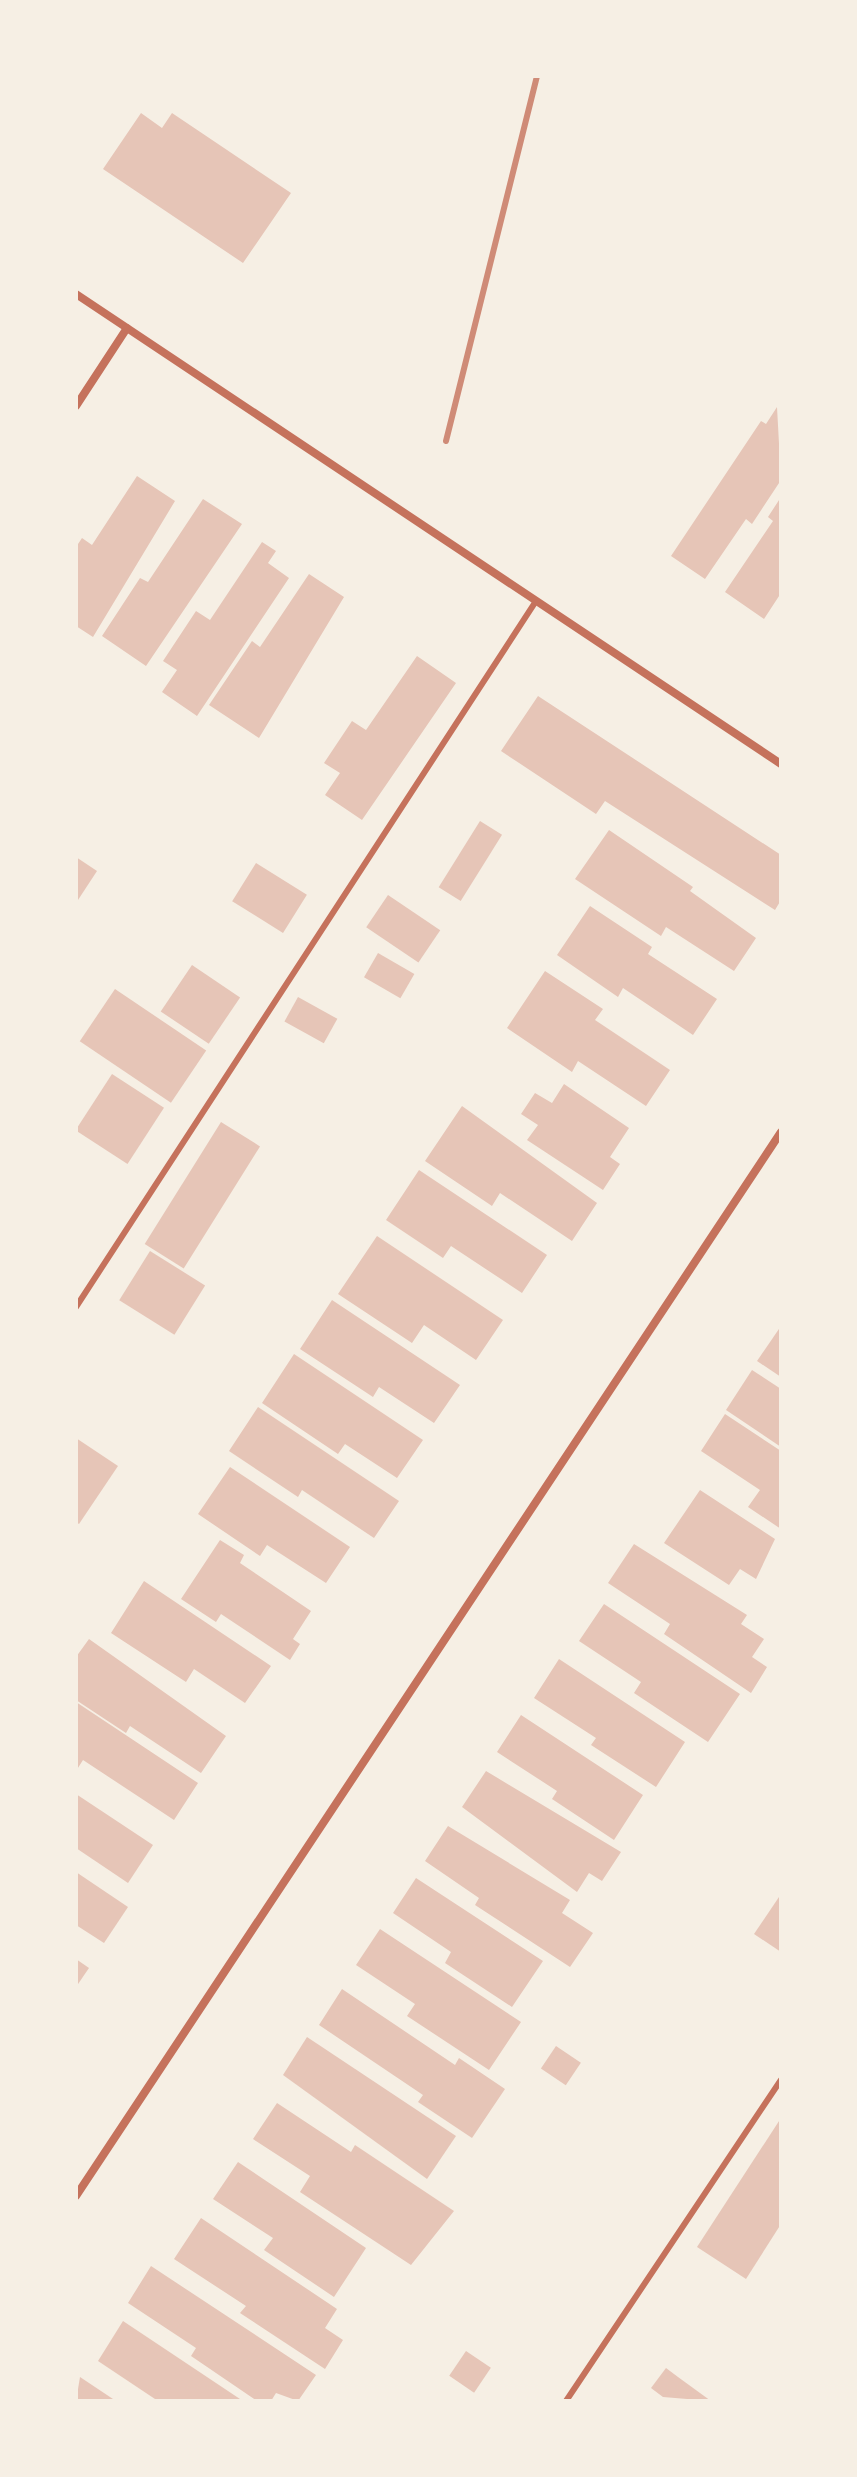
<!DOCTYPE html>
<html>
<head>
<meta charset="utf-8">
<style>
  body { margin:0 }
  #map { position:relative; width:857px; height:2477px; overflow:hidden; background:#f6efe4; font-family:Helvetica,sans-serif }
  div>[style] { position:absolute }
  .building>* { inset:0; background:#e6c5b7; transform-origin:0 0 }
  .service>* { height:6px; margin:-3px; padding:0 3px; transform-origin:3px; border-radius:3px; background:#c5725c }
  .minor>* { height:8px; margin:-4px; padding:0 4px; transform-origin:4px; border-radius:4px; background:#c5725c }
  .rail>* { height:6px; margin:-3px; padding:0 3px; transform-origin:3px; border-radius:3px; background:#cf8b77 }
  span { translate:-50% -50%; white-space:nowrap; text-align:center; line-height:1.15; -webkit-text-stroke:6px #f6efe4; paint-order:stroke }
  .frame { position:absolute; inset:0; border:78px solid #f6efe4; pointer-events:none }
</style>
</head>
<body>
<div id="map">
  <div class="building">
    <i style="clip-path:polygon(141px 113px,162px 128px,172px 113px,291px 193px,243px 263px,103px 169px)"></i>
    <i style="clip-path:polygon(777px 407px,781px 480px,752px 524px,746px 519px,705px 579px,671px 556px,761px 421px,766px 424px)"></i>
    <i style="clip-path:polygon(137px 476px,175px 501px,93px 637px,76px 626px,76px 547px,82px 538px,92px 545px)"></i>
    <i style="clip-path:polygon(781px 497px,781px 593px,764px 619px,725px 592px,773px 521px,768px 517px)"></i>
    <i style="clip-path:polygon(203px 499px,242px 524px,146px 666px,102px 636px,140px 578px,148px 582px)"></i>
    <i style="clip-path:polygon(262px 542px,276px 551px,268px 563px,289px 578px,197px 716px,162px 692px,177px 670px,163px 661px,196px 611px,210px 620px)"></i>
    <i style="clip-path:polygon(309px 574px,344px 597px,259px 738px,209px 705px,252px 641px,260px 647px)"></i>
    <i style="clip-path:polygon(417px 656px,456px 683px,362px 820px,325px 795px,340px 773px,324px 763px,352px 721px,366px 730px)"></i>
    <i style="clip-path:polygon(538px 696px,781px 855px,781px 900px,775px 910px,605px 801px,596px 814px,501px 751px)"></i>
    <i style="left:480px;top:821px;width:26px;height:78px;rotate:32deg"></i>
    <i style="clip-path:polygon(609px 830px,693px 887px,690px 891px,756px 938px,734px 971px,666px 927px,661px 936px,575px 879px)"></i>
    <i style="clip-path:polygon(76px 857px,97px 871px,76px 903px)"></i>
    <i style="left:256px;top:863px;width:60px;height:45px;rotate:32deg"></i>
    <i style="left:388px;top:895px;width:63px;height:39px;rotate:34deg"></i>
    <i style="clip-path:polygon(590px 906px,652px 947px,648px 954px,717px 999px,693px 1035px,623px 988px,618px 997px,557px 955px)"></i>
    <i style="left:378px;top:953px;width:42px;height:28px;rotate:30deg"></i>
    <i style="left:192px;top:965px;width:58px;height:56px;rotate:34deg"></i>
    <i style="clip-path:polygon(545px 971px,603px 1009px,595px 1020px,670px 1070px,646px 1106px,578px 1061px,572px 1072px,507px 1028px)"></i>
    <i style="left:115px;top:989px;width:110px;height:63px;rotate:34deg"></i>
    <i style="left:298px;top:997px;width:45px;height:28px;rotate:29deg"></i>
    <i style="left:112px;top:1074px;width:62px;height:67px;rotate:33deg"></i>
    <i style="clip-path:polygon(564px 1084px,629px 1128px,610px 1157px,620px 1164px,603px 1190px,527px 1140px,538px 1125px,521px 1114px,535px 1093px,552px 1103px)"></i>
    <i style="clip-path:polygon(462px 1106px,597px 1203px,572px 1241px,500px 1193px,492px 1206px,425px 1161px)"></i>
    <i style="left:221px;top:1122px;width:46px;height:144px;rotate:32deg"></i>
    <i style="clip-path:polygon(419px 1170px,547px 1255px,522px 1293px,451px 1246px,443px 1258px,386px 1220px)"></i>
    <i style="clip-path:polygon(377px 1236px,503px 1320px,476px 1360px,424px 1325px,412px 1343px,338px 1294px)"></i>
    <i style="left:150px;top:1251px;width:65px;height:58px;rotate:32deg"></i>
    <i style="clip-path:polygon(332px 1300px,460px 1385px,434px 1423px,379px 1387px,373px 1397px,300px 1349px)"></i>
    <i style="clip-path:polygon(781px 1326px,781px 1377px,757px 1361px)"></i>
    <i style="clip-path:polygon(294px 1354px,423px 1440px,397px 1478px,345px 1444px,338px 1454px,262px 1403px)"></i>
    <i style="clip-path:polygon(752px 1370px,781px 1389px,781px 1447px,726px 1410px)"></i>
    <i style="clip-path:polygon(258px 1407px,399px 1501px,374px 1538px,302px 1490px,298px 1497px,229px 1451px)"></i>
    <i style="clip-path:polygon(725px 1414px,781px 1451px,781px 1529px,748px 1507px,760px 1490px,701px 1451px)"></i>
    <i style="clip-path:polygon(76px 1438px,118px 1466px,79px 1524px,76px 1522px)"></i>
    <i style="clip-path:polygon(230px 1467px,350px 1547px,326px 1583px,267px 1545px,260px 1556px,198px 1514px)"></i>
    <i style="clip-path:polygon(700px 1490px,775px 1539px,756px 1579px,740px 1569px,729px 1585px,664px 1543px)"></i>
    <i style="clip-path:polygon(220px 1540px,244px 1555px,240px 1563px,311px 1611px,293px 1639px,300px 1644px,290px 1660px,221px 1614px,216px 1622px,181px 1599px)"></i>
    <i style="clip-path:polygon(634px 1544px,747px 1615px,741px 1624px,764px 1639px,752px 1657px,767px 1667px,751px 1693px,664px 1634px,670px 1624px,608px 1583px)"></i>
    <i style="clip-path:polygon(144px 1581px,271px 1666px,245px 1703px,194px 1669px,186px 1682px,111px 1633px)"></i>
    <i style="clip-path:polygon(604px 1604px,740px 1694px,708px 1742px,634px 1693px,641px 1682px,579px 1641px)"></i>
    <i style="clip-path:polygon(89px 1639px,226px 1736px,201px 1773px,130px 1726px,126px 1733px,76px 1700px,76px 1657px)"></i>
    <i style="clip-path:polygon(559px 1659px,685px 1742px,656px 1787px,591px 1745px,596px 1738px,534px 1698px)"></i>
    <i style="clip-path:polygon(76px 1702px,198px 1783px,174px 1820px,83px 1760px,76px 1771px)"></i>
    <i style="clip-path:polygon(521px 1715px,643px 1795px,614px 1840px,552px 1799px,557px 1791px,497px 1752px)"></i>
    <i style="clip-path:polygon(486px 1771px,621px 1852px,602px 1881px,589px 1873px,577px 1892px,462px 1807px)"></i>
    <i style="clip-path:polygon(76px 1794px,153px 1845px,128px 1883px,76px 1848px)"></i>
    <i style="clip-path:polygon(448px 1826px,570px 1900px,562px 1913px,593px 1933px,570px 1967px,475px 1905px,479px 1898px,425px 1861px)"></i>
    <i style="clip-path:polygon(76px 1872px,128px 1907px,104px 1943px,76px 1925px)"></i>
    <i style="clip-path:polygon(416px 1878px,543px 1961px,512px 2007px,445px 1963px,451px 1952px,393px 1913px)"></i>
    <i style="clip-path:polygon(781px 1894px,781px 1952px,754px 1934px)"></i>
    <i style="clip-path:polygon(380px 1929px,521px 2022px,489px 2070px,407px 2016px,415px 2004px,356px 1965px)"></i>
    <i style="clip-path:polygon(76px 1959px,89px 1968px,76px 1987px)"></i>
    <i style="clip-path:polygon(342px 1989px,455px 2065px,459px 2058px,505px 2089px,472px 2138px,418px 2102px,423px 2095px,319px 2025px)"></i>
    <i style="clip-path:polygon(307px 2037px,456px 2136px,427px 2179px,283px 2075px)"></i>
    <i style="left:556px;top:2046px;width:30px;height:27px;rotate:34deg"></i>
    <i style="clip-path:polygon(277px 2103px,351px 2152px,355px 2145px,454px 2211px,411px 2265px,300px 2192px,310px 2176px,253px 2139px)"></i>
    <i style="clip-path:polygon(781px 2118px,781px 2224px,746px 2279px,697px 2247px)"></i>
    <i style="clip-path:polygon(238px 2162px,366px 2248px,334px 2297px,264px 2250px,273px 2238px,213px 2199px)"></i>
    <i style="clip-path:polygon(201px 2218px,337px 2309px,325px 2328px,343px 2340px,325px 2369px,240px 2313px,246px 2306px,174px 2259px)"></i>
    <i style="clip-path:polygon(151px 2266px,316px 2375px,298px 2401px,276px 2393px,271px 2401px,257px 2401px,191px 2356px,196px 2348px,128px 2303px)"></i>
    <i style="clip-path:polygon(123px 2321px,243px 2401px,158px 2401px,98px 2361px)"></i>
    <i style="left:466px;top:2351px;width:30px;height:30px;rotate:34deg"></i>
    <i style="clip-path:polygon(666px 2368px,678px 2377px,711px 2401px,663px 2397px,651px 2388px)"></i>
    <i style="clip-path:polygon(80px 2377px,116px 2401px,76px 2401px)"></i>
  </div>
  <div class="service">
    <i style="left:76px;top:1307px;width:843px;rotate:-56.91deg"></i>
    <i style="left:566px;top:2401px;width:386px;rotate:-56.2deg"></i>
  </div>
  <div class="minor">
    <i style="left:76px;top:294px;width:847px;rotate:33.69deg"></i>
    <i style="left:76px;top:406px;width:93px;rotate:-56.8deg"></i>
    <i style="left:76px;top:2196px;width:1276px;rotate:-56.47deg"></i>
  </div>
  <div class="rail">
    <i style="left:446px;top:441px;width:376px;rotate:-76deg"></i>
  </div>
  <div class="frame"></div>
</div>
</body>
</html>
